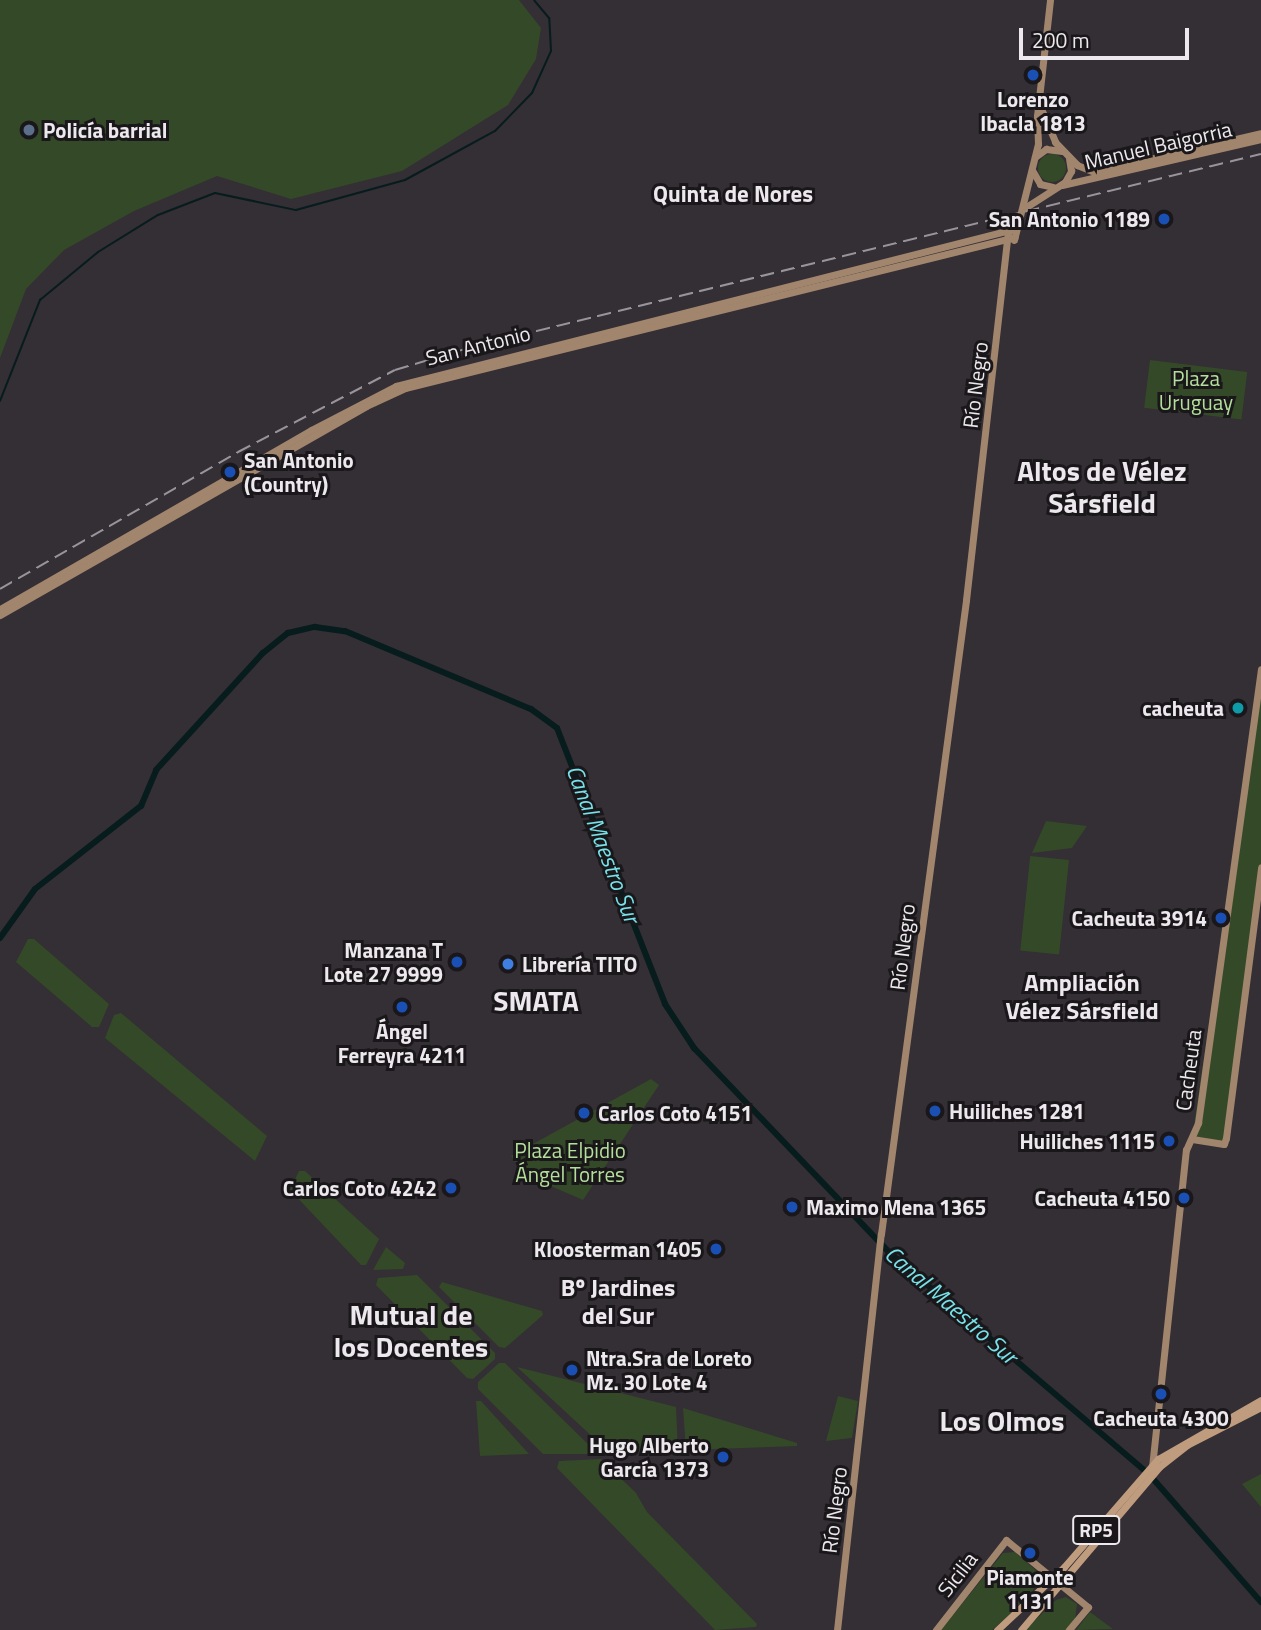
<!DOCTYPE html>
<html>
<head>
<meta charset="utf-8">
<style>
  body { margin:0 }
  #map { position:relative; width:1261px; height:1630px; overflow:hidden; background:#342e35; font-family:"Titillium Web",sans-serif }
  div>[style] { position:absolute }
  .green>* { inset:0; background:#344928; transform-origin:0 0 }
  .round { border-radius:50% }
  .stream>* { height:2px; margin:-1px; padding:0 1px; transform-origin:1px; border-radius:1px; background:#061c1d }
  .canal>* { height:6px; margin:-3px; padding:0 3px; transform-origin:3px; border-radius:3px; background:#061c1d }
  .secondary>* { height:7px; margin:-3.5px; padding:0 3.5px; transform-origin:3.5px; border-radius:3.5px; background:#a1856d }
  .primary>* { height:7px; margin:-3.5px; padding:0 3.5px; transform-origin:3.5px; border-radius:3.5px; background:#c09c7e }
  .rail>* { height:2px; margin-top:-1px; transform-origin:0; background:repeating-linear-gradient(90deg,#99949a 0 14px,transparent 0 21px) }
  .dots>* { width:19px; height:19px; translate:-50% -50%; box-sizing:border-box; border:4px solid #1a171a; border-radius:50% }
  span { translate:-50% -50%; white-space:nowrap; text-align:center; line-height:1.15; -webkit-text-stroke:6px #1a171a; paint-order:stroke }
  .shield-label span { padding:2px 5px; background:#1a171a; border:2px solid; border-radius:5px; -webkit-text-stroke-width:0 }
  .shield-label { font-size:19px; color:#ece8ed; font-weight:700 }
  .poi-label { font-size:21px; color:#ece8ed; font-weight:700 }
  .left { translate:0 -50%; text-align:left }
  .right { translate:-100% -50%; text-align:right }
  .street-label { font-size:21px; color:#ece8ed }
  .park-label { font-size:21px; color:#b4df9b }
  .neighbourhood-label { font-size:23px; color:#ece8ed; font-weight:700 }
  .water-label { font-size:23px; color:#76e3ea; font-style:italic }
  .quarter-label { font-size:24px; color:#ece8ed; font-weight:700 }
  .district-label { font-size:28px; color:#ece8ed; font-weight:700 }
  .scale { position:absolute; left:1019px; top:28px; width:170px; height:32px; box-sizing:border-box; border:4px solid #ece8ed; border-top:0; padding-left:9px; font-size:21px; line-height:24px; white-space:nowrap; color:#ece8ed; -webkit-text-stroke:5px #1a171a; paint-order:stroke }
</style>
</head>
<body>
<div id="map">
  <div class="green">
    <i style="clip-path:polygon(0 0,519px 0,541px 28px,536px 59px,508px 105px,402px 171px,291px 199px,217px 176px,134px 211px,64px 250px,26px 289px,0 358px)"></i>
    <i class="round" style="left:1038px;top:154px;width:28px;height:28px"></i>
    <i style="left:1150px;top:360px;width:98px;height:48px;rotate:7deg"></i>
    <i style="clip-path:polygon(1261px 669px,1261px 867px,1224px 1144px,1192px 1139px)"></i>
    <i style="clip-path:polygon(1046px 821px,1087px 826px,1072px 848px,1032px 853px)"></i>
    <i style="left:1069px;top:860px;width:95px;height:39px;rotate:96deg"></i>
    <i style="clip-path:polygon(28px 939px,34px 939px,109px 1004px,99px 1027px,92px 1027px,16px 962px)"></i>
    <i style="clip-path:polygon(121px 1013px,267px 1136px,255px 1161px,105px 1038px,114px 1015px)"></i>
    <i style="clip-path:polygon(651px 1079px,659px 1085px,583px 1200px,523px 1174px,511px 1156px)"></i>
    <i style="clip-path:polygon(299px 1171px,305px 1171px,379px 1239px,366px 1265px,361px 1265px,290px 1190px)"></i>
    <i style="clip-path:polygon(386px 1247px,405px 1263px,403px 1269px,373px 1270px)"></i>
    <i style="clip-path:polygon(417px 1275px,495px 1353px,495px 1359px,473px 1379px,467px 1378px,376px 1285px,378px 1278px)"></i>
    <i style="clip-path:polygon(442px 1282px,542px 1311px,543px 1315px,505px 1348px,499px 1347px,439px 1287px)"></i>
    <i style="clip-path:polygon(499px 1363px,505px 1363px,590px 1446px,588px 1454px,543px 1454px,478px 1389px,478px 1382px)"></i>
    <i style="clip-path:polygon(517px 1367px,676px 1407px,678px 1451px,610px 1453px)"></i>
    <i style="clip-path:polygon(838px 1396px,858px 1401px,852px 1438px,826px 1441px)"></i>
    <i style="clip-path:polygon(476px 1401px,481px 1401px,529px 1454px,480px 1456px)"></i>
    <i style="clip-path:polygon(683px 1408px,797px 1443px,797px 1446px,686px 1450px)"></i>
    <i style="clip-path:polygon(601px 1459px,636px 1493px,647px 1512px,757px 1624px,756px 1627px,715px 1630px,557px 1468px,559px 1461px)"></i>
    <i style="clip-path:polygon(1261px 1474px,1261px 1507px,1242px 1484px)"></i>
    <i style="clip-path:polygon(1015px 1552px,1041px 1575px,1030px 1596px,992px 1630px,941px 1630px,1003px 1553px)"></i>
    <i style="clip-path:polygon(1066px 1597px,1077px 1604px,1075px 1619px,1067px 1630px,1025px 1630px,1056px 1600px)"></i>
    <i style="clip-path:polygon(1090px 1612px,1113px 1629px,1076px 1630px)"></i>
  </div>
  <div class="stream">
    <i style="left:0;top:401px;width:109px;rotate:-68.4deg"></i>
    <i style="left:40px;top:300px;width:75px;rotate:-39.6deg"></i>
    <i style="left:98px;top:252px;width:70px;rotate:-31.7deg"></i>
    <i style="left:158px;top:215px;width:61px;rotate:-21.1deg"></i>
    <i style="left:215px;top:193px;width:83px;rotate:11.9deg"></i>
    <i style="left:296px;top:210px;width:113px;rotate:-15.4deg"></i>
    <i style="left:405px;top:180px;width:102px;rotate:-28.6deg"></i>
    <i style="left:495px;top:131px;width:53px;rotate:-45.8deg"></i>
    <i style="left:532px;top:93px;width:46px;rotate:-65.7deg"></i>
    <i style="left:551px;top:51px;width:33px;rotate:-93deg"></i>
    <i style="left:549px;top:18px;width:23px;rotate:-130deg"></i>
  </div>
  <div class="canal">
    <i style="left:0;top:938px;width:60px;rotate:-54.5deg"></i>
    <i style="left:35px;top:889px;width:135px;rotate:-38.1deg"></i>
    <i style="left:141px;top:806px;width:39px;rotate:-67deg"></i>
    <i style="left:156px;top:770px;width:159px;rotate:-47.6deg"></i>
    <i style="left:263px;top:653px;width:32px;rotate:-39deg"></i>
    <i style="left:288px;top:633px;width:28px;rotate:-13deg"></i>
    <i style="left:315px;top:627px;width:30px;rotate:8deg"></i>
    <i style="left:345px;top:631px;width:202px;rotate:22.8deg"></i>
    <i style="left:531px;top:709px;width:32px;rotate:36deg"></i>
    <i style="left:557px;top:728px;width:296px;rotate:68.6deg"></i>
    <i style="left:665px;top:1004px;width:53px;rotate:56.6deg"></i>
    <i style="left:694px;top:1048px;width:284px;rotate:46.3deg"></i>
    <i style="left:890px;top:1253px;width:334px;rotate:40.5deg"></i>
    <i style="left:1155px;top:1481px;width:161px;rotate:48.8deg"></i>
  </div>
  <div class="secondary">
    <i style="left:1040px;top:106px;width:39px;rotate:67deg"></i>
    <i style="left:1055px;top:142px;width:32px;rotate:46deg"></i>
    <i style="left:1077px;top:165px;width:18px;rotate:22deg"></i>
    <i style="left:1094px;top:172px;width:171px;rotate:-13.1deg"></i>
    <i style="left:1035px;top:157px;width:14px;rotate:-36deg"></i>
    <i style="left:1046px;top:149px;width:16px;rotate:7deg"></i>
    <i style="left:1032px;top:170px;width:16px;rotate:60deg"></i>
    <i style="left:1040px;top:184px;width:13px;rotate:13deg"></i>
    <i style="left:1062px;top:185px;width:204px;rotate:-13deg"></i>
    <i style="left:1023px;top:209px;width:50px;rotate:-32.7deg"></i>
    <i style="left:1065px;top:182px;width:13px;rotate:-61deg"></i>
    <i style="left:1071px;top:171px;width:12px;rotate:-99deg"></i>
    <i style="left:1014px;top:240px;width:99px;rotate:-76deg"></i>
    <i style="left:1038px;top:144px;width:28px;rotate:-92deg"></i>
    <i style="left:1037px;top:116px;width:117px;rotate:-83.6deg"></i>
    <i style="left:0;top:609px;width:359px;rotate:-29.9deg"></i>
    <i style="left:311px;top:430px;width:96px;rotate:-27.4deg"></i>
    <i style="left:396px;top:386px;width:634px;rotate:-14.26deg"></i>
    <i style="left:0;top:615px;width:421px;rotate:-29.7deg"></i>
    <i style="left:366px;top:406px;width:43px;rotate:-24.8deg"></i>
    <i style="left:405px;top:388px;width:628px;rotate:-13.9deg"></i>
    <i style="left:1192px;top:1139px;width:32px;rotate:9deg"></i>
    <i style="left:1224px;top:1144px;width:6px;rotate:-72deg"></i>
    <i style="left:1226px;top:1138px;width:273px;rotate:-82.6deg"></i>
    <i style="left:1152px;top:1467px;width:319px;rotate:-83.9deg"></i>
    <i style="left:1186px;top:1150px;width:30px;rotate:-66deg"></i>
    <i style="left:1198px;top:1123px;width:458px;rotate:-82.1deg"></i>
    <i style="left:837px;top:1630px;width:398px;rotate:-83.7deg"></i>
    <i style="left:881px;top:1234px;width:640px;rotate:-82.36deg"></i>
    <i style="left:966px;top:600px;width:369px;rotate:-83.5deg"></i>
    <i style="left:1008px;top:233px;width:17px;rotate:-50deg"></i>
    <i style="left:936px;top:1630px;width:114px;rotate:-52.1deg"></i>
    <i style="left:1006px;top:1540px;width:106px;rotate:39.3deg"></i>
    <i style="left:1088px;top:1607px;width:30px;rotate:130deg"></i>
  </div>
  <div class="primary">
    <i style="left:997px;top:1630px;width:92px;rotate:-43.2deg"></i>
    <i style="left:1064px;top:1567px;width:143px;rotate:-49deg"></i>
    <i style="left:1158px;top:1459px;width:119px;rotate:-29.8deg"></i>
    <i style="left:1021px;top:1630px;width:214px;rotate:-49.7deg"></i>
    <i style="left:1159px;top:1467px;width:36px;rotate:-38deg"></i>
    <i style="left:1187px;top:1445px;width:83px;rotate:-27.2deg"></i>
  </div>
  <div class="rail">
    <i style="left:0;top:589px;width:275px;rotate:-29.9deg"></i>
    <i style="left:238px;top:452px;width:177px;rotate:-27.6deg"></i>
    <i style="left:395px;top:370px;width:84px;rotate:-16.7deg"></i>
    <i style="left:475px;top:346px;width:809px;rotate:-13.73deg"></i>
  </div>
  <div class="dots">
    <i style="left:1033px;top:75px;background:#1a4fb4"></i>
    <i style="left:29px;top:130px;background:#5c6f8a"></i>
    <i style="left:1164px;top:219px;background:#1a4fb4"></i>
    <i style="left:230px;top:472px;background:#1a4fb4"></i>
    <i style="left:1238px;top:708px;background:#0f9aa8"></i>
    <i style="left:1221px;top:918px;background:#1a4fb4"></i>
    <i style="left:457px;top:962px;background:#1a4fb4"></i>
    <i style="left:508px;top:964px;background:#3f7fe0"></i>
    <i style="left:402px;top:1007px;background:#1a4fb4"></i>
    <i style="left:935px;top:1111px;background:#1a4fb4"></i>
    <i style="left:584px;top:1113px;background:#1a4fb4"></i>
    <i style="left:1169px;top:1141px;background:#1a4fb4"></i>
    <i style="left:451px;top:1188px;background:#1a4fb4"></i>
    <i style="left:1184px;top:1198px;background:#1a4fb4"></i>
    <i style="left:792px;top:1207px;background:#1a4fb4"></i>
    <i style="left:716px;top:1249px;background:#1a4fb4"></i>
    <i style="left:572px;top:1370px;background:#1a4fb4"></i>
    <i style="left:1161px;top:1394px;background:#1a4fb4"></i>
    <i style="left:723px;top:1457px;background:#1a4fb4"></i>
    <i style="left:1030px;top:1553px;background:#1a4fb4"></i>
  </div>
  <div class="shield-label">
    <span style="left:1096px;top:1530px">RP5</span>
  </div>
  <div class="poi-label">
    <span style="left:1033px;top:111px">Lorenzo<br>Ibacla 1813</span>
    <span class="left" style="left:43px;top:130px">Policía barrial</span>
    <span class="right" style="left:1150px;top:219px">San Antonio 1189</span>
    <span class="left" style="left:244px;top:472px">San Antonio<br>(Country)</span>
    <span class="right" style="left:1224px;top:708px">cacheuta</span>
    <span class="right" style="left:1207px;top:918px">Cacheuta 3914</span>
    <span class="right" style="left:443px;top:962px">Manzana T<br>Lote 27 9999</span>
    <span class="left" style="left:522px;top:964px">Librería TITO</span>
    <span style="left:402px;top:1043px">Ángel<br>Ferreyra 4211</span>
    <span class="left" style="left:949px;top:1111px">Huiliches 1281</span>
    <span class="left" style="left:598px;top:1113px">Carlos Coto 4151</span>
    <span class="right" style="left:1155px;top:1141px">Huiliches 1115</span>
    <span class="right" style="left:437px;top:1188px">Carlos Coto 4242</span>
    <span class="right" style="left:1170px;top:1198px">Cacheuta 4150</span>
    <span class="left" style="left:806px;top:1207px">Maximo Mena 1365</span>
    <span class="right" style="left:702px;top:1249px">Kloosterman 1405</span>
    <span class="left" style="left:586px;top:1370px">Ntra.Sra de Loreto<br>Mz. 30 Lote 4</span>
    <span style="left:1161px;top:1418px">Cacheuta 4300</span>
    <span class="right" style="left:709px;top:1457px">Hugo Alberto<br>García 1373</span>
    <span style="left:1030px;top:1589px">Piamonte<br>1131</span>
  </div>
  <div class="street-label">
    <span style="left:1158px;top:145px;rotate:-13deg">Manuel Baigorria</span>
    <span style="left:478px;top:345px;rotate:-14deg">San Antonio</span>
    <span style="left:975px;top:385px;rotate:-83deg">Río Negro</span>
    <span style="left:902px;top:947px;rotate:-83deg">Río Negro</span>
    <span style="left:1188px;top:1070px;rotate:-82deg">Cacheuta</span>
    <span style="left:834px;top:1510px;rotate:-83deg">Río Negro</span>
    <span style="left:957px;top:1574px;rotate:-52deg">Sicilia</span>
  </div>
  <div class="park-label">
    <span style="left:1196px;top:390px">Plaza<br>Uruguay</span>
    <span style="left:570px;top:1162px">Plaza Elpidio<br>Ángel Torres</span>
  </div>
  <div class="neighbourhood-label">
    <span style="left:733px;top:194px">Quinta de Nores</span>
  </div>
  <div class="water-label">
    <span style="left:603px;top:844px;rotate:69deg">Canal Maestro Sur</span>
    <span style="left:951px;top:1305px;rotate:41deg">Canal Maestro Sur</span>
  </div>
  <div class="quarter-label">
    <span style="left:1082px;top:997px">Ampliación<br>Vélez Sársfield</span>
    <span style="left:618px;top:1302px">Bº Jardines<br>del Sur</span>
  </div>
  <div class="district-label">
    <span style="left:1102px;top:487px">Altos de Vélez<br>Sársfield</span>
    <span style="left:536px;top:1001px">SMATA</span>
    <span style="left:411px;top:1331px">Mutual de<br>los Docentes</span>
    <span style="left:1002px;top:1421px">Los Olmos</span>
  </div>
  <div class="scale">200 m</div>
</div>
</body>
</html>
